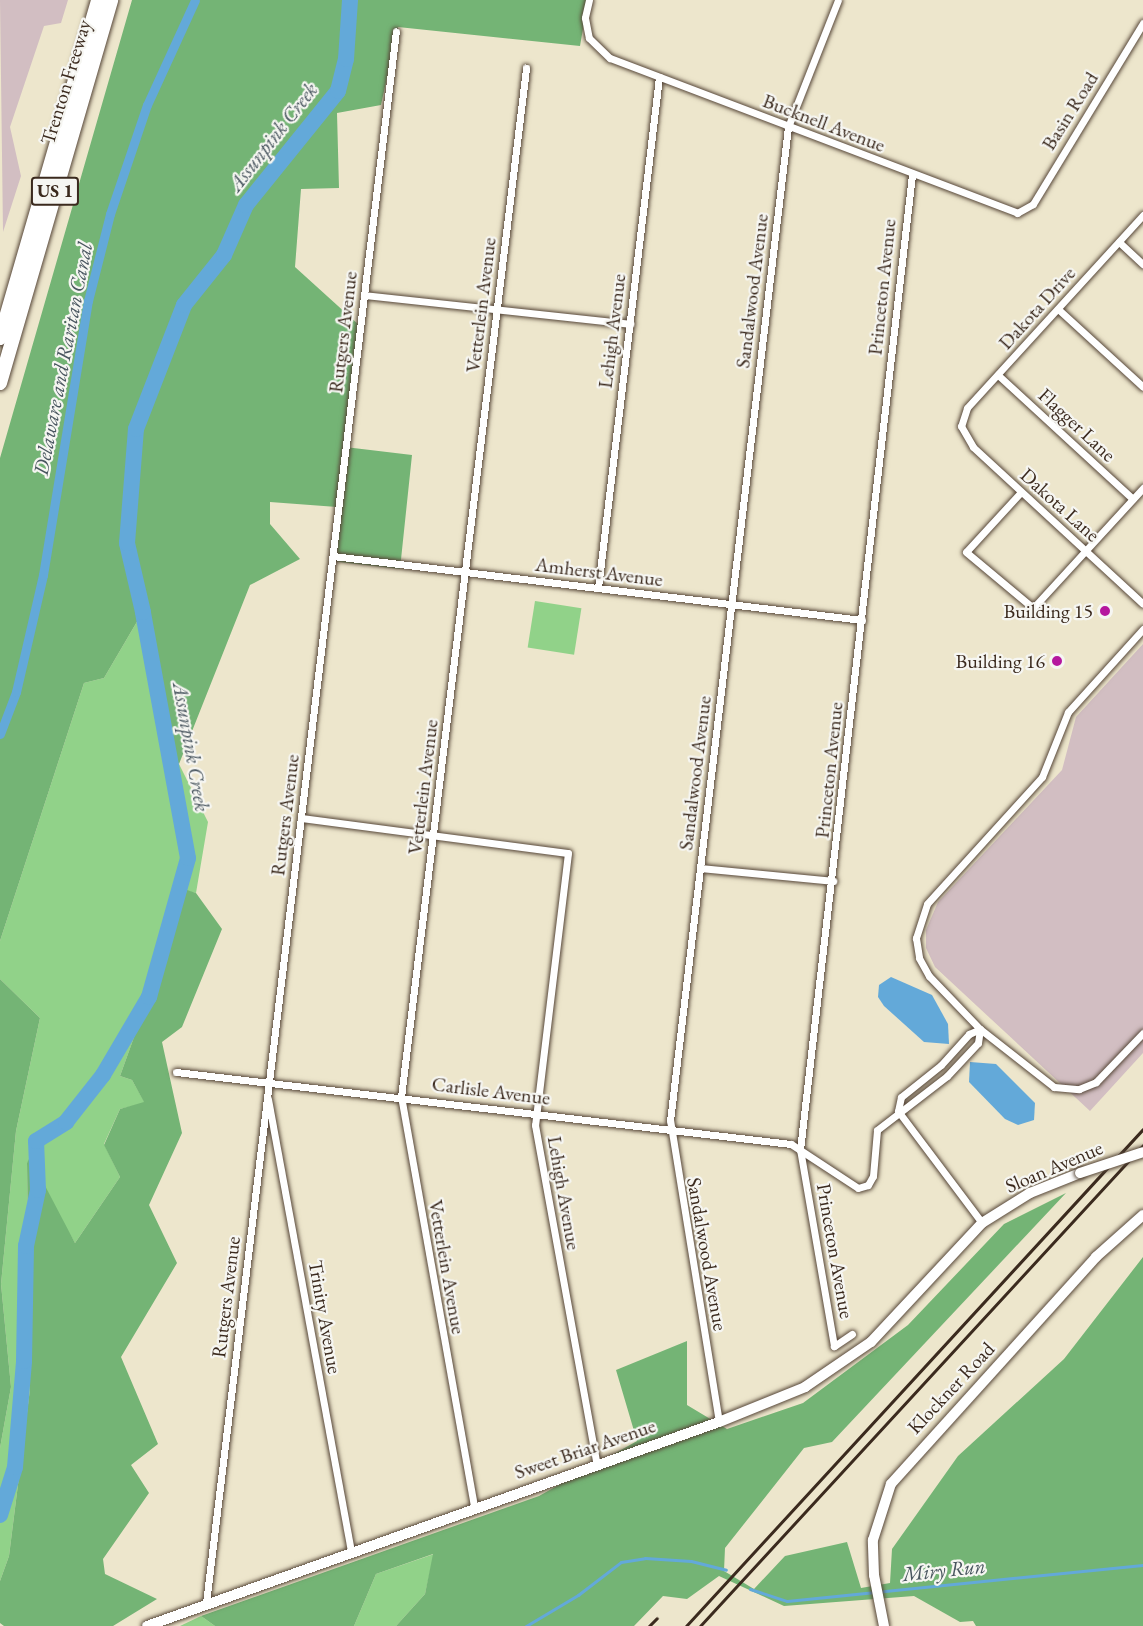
<!DOCTYPE html>
<html>
<head>
<meta charset="utf-8">
<style>
  body { margin:0 }
  #map { position:relative; width:1143px; height:1626px; overflow:hidden; background:#ede6cc; font-family:"EB Garamond",serif }
  div>[style] { position:absolute }
  .industrial>* { inset:0; background:#d2bec2 }
  .green>* { inset:0; background:#91d289; transform-origin:0 0 }
  .forest>* { inset:0; background:#74b475 }
  .water>* { inset:0; background:#63a9d9 }
  .stream>* { height:3px; margin:-1.5px; padding:0 1.5px; transform-origin:1.5px; border-radius:1.5px; background:#63a9d9 }
  .canal>* { height:9px; margin:-4.5px; padding:0 4.5px; transform-origin:4.5px; border-radius:4.5px; background:#63a9d9 }
  .river>* { height:16px; margin:-8px; padding:0 8px; transform-origin:8px; border-radius:8px; background:#63a9d9 }
  .roads { filter:drop-shadow(0 0 2px #564638) drop-shadow(0 0 2px #564638) }
  .minor>* { height:7px; margin:-3.5px; padding:0 3.5px; transform-origin:3.5px; border-radius:3.5px; background:#fff }
  .secondary>* { height:10px; margin:-5px; padding:0 5px; transform-origin:5px; border-radius:5px; background:#fff }
  .motorway>* { height:14px; margin:-7px; padding:0 7px; transform-origin:7px; border-radius:7px; background:#fff }
  .rail>* { height:3px; margin:-1.5px; padding:0 1.5px; transform-origin:1.5px; border-radius:1.5px; background:#3b2a1e }
  .bridges { filter:drop-shadow(0 0 2px #564638) drop-shadow(0 0 2px #564638) }
  .secondary-bridge>* { height:10px; margin:-5px; padding:0 5px; transform-origin:5px; border-radius:5px; background:#fff }
  .dots>* { width:16px; height:16px; translate:-50% -50%; box-sizing:border-box; border:3px solid #f6f6f2; border-radius:50% }
  span { translate:-50% -50%; white-space:nowrap; text-align:center; line-height:1.15; -webkit-text-stroke:4.5px #f6f6f2; paint-order:stroke }
  .shield-label span { padding:2px 4px; background:#f6f6f2; border:2px solid; border-radius:4px; -webkit-text-stroke-width:0 }
  .shield-label { font-size:18px; color:#3b2a1e; font-weight:700 }
  .street-label { font-size:20px; color:#3b2a1e }
  .poi-label { font-size:20px; color:#3b2a1e }
  .right { translate:-100% -50%; text-align:right }
  .water-label { font-size:21px; color:#49565f; font-style:italic }
</style>
</head>
<body>
<div id="map">
  <div class="industrial">
    <i style="clip-path:polygon(0 0,68px 0,61px 23px,44px 26px,10px 127px,21px 176px,3px 232px)"></i>
    <i style="clip-path:polygon(1143px 644px,1143px 1053px,1090px 1111px,935px 967px,926px 948px,926px 930px,938px 902px,1062px 770px,1076px 717px)"></i>
  </div>
  <div class="green">
    <i style="left:535px;top:601px;width:47px;height:47px;rotate:9deg"></i>
    <i style="clip-path:polygon(145px 608px,159px 669px,153px 708px,162px 745px,179px 764px,208px 822px,196px 893px,187px 891px,120px 1076px,132px 1080px,145px 1103px,120px 1109px,104px 1144px,120px 1177px,75px 1243px,27px 1162px,30px 1389px,9px 1556px,0 1581px,0 1448px,11px 1387px,1px 1284px,16px 1131px,40px 1018px,0 979px,0 941px,84px 683px,104px 678px)"></i>
    <i style="clip-path:polygon(434px 1554px,425px 1594px,396px 1626px,354px 1626px,376px 1574px)"></i>
    <i style="clip-path:polygon(201px 1616px,215px 1626px,180px 1626px)"></i>
  </div>
  <div class="forest">
    <i style="clip-path:polygon(132px 0,588px 0,580px 46px,398px 27px,381px 105px,337px 113px,339px 188px,301px 189px,295px 267px,359px 325px,345px 447px,412px 455px,400px 569px,331px 561px,337px 507px,270px 502px,270px 524px,300px 559px,250px 585px,179px 764px,162px 745px,153px 708px,159px 669px,145px 608px,104px 678px,84px 683px,0 941px,0 458px)"></i>
    <i style="clip-path:polygon(187px 890px,196px 893px,222px 929px,182px 1027px,162px 1042px,182px 1133px,149px 1205px,177px 1263px,121px 1357px,158px 1444px,131px 1465px,149px 1493px,103px 1559px,105px 1574px,157px 1599px,113px 1626px,4px 1626px,0 1623px,0 1581px,9px 1556px,30px 1389px,27px 1163px,30px 1157px,75px 1243px,120px 1177px,104px 1145px,120px 1109px,144px 1102px,132px 1080px,120px 1076px)"></i>
    <i style="clip-path:polygon(0 979px,40px 1018px,16px 1131px,1px 1284px,11px 1387px,0 1448px)"></i>
    <i style="clip-path:polygon(1066px 1193px,832px 1442px,804px 1448px,725px 1548px,724px 1571px,754px 1589px,785px 1556px,847px 1542px,861px 1588px,890px 1583px,892px 1549px,958px 1456px,1064px 1359px,1143px 1257px,1143px 1626px,976px 1626px,973px 1621px,960px 1622px,914px 1596px,784px 1606px,719px 1576px,687px 1599px,663px 1596px,634px 1626px,396px 1626px,425px 1594px,433px 1554px,376px 1574px,354px 1626px,215px 1626px,201px 1616px,539px 1496px,637px 1441px,616px 1370px,687px 1341px,687px 1405px,727px 1429px,803px 1403px,908px 1325px,1004px 1224px)"></i>
  </div>
  <div class="water">
    <i style="clip-path:polygon(891px 977px,932px 995px,948px 1024px,949px 1044px,924px 1042px,884px 1006px,878px 997px,879px 985px)"></i>
    <i style="clip-path:polygon(970px 1062px,996px 1064px,1035px 1103px,1034px 1120px,1018px 1125px,1005px 1119px,969px 1082px)"></i>
  </div>
  <div class="stream">
    <i style="left:750px;top:1589px;width:39px;rotate:18deg"></i>
    <i style="left:787px;top:1601px;width:358px;rotate:-5.8deg"></i>
    <i style="left:526px;top:1626px;width:61px;rotate:-30.8deg"></i>
    <i style="left:578px;top:1595px;width:54px;rotate:-37.5deg"></i>
    <i style="left:621px;top:1562px;width:24px;rotate:-9deg"></i>
    <i style="left:645px;top:1558px;width:46px;rotate:3.7deg"></i>
    <i style="left:691px;top:1561px;width:36px;rotate:14deg"></i>
  </div>
  <div class="canal">
    <i style="left:0;top:734px;width:45px;rotate:-69.1deg"></i>
    <i style="left:16px;top:692px;width:120px;rotate:-77deg"></i>
    <i style="left:43px;top:575px;width:278px;rotate:-80.7deg"></i>
    <i style="left:88px;top:301px;width:90px;rotate:-75.8deg"></i>
    <i style="left:110px;top:214px;width:115px;rotate:-71.3deg"></i>
    <i style="left:147px;top:105px;width:115px;rotate:-65.4deg"></i>
  </div>
  <div class="river">
    <i style="left:0;top:1515px;width:50px;rotate:-72.6deg"></i>
    <i style="left:15px;top:1467px;width:106px;rotate:-85.1deg"></i>
    <i style="left:24px;top:1361px;width:115px;rotate:-89deg"></i>
    <i style="left:26px;top:1246px;width:57px;rotate:-77.9deg"></i>
    <i style="left:38px;top:1190px;width:49px;rotate:-92.3deg"></i>
    <i style="left:36px;top:1141px;width:36px;rotate:-32deg"></i>
    <i style="left:66px;top:1122px;width:60px;rotate:-51.8deg"></i>
    <i style="left:103px;top:1075px;width:91px;rotate:-59.5deg"></i>
    <i style="left:149px;top:997px;width:144px;rotate:-74.3deg"></i>
    <i style="left:188px;top:858px;width:250px;rotate:-100.4deg"></i>
    <i style="left:143px;top:612px;width:71px;rotate:-103.1deg"></i>
    <i style="left:127px;top:543px;width:114px;rotate:-85.5deg"></i>
    <i style="left:136px;top:429px;width:133px;rotate:-68.8deg"></i>
    <i style="left:184px;top:305px;width:64px;rotate:-51.3deg"></i>
    <i style="left:224px;top:255px;width:55px;rotate:-66.3deg"></i>
    <i style="left:246px;top:205px;width:146px;rotate:-51.1deg"></i>
    <i style="left:338px;top:91px;width:33px;rotate:-76deg"></i>
    <i style="left:346px;top:59px;width:59px;rotate:-86.1deg"></i>
  </div>
  <div class="roads">
    <div class="minor">
      <i style="left:589px;top:0;width:18px;rotate:103deg"></i>
      <i style="left:585px;top:18px;width:20px;rotate:79deg"></i>
      <i style="left:589px;top:38px;width:29px;rotate:44deg"></i>
      <i style="left:610px;top:58px;width:436px;rotate:20.8deg"></i>
      <i style="left:1017px;top:213px;width:18px;rotate:-29deg"></i>
      <i style="left:1033px;top:204px;width:212px;rotate:-58.7deg"></i>
      <i style="left:1143px;top:215px;width:261px;rotate:132.4deg"></i>
      <i style="left:967px;top:408px;width:19px;rotate:108deg"></i>
      <i style="left:961px;top:426px;width:24px;rotate:60deg"></i>
      <i style="left:973px;top:447px;width:231px;rotate:42.7deg"></i>
      <i style="left:1119px;top:242px;width:33px;rotate:43deg"></i>
      <i style="left:364px;top:295px;width:268px;rotate:6.2deg"></i>
      <i style="left:1058px;top:309px;width:115px;rotate:42.5deg"></i>
      <i style="left:998px;top:375px;width:183px;rotate:42.6deg"></i>
      <i style="left:1021px;top:492px;width:81px;rotate:132.5deg"></i>
      <i style="left:966px;top:552px;width:87px;rotate:39.9deg"></i>
      <i style="left:1033px;top:608px;width:163px;rotate:-47.5deg"></i>
      <i style="left:333px;top:556px;width:533px;rotate:6.9deg"></i>
      <i style="left:598px;top:588px;width:515px;rotate:-83.19deg"></i>
      <i style="left:1143px;top:629px;width:112px;rotate:132.1deg"></i>
      <i style="left:1068px;top:712px;width:70px;rotate:111.8deg"></i>
      <i style="left:1042px;top:777px;width:171px;rotate:132.2deg"></i>
      <i style="left:927px;top:904px;width:36px;rotate:108deg"></i>
      <i style="left:916px;top:938px;width:20px;rotate:81deg"></i>
      <i style="left:919px;top:958px;width:21px;rotate:61deg"></i>
      <i style="left:929px;top:976px;width:74px;rotate:46.1deg"></i>
      <i style="left:980px;top:1029px;width:94px;rotate:38.1deg"></i>
      <i style="left:1054px;top:1087px;width:25px;rotate:5deg"></i>
      <i style="left:1079px;top:1089px;width:18px;rotate:-22deg"></i>
      <i style="left:1096px;top:1082px;width:68px;rotate:-46.2deg"></i>
      <i style="left:301px;top:818px;width:269px;rotate:7.5deg"></i>
      <i style="left:568px;top:853px;width:274px;rotate:96.9deg"></i>
      <i style="left:535px;top:1125px;width:346px;rotate:79.7deg"></i>
      <i style="left:701px;top:868px;width:133px;rotate:5.6deg"></i>
      <i style="left:176px;top:1072px;width:619px;rotate:6.68deg"></i>
      <i style="left:791px;top:1144px;width:80px;rotate:33.3deg"></i>
      <i style="left:858px;top:1188px;width:10px;rotate:-17deg"></i>
      <i style="left:868px;top:1185px;width:10px;rotate:-61deg"></i>
      <i style="left:873px;top:1176px;width:46px;rotate:-85deg"></i>
      <i style="left:877px;top:1130px;width:88px;rotate:-37.6deg"></i>
      <i style="left:947px;top:1076px;width:45px;rotate:-46.8deg"></i>
      <i style="left:978px;top:1043px;width:14px;rotate:-82deg"></i>
      <i style="left:268px;top:1099px;width:459px;rotate:79.6deg"></i>
      <i style="left:898px;top:1111px;width:140px;rotate:53.1deg"></i>
      <i style="left:898px;top:1111px;width:14px;rotate:-78deg"></i>
      <i style="left:901px;top:1097px;width:51px;rotate:-38.7deg"></i>
      <i style="left:941px;top:1065px;width:42px;rotate:-47.9deg"></i>
      <i style="left:969px;top:1034px;width:12px;rotate:-24deg"></i>
      <i style="left:852px;top:1334px;width:22px;rotate:146deg"></i>
      <i style="left:834px;top:1346px;width:199px;rotate:-99.8deg"></i>
      <i style="left:800px;top:1150px;width:982px;rotate:-83.45deg"></i>
      <i style="left:719px;top:1422px;width:305px;rotate:-99.2deg"></i>
      <i style="left:670px;top:1121px;width:1001px;rotate:-83.23deg"></i>
      <i style="left:788px;top:127px;width:136px;rotate:-68.5deg"></i>
      <i style="left:474px;top:1506px;width:415px;rotate:-100.1deg"></i>
      <i style="left:401px;top:1097px;width:1037px;rotate:-83.07deg"></i>
      <i style="left:206px;top:1603px;width:1583px;rotate:-83.11deg"></i>
    </div>
    <div class="secondary">
      <i style="left:147px;top:1626px;width:607px;rotate:-19.63deg"></i>
      <i style="left:719px;top:1422px;width:93px;rotate:-22.1deg"></i>
      <i style="left:805px;top:1387px;width:80px;rotate:-34.3deg"></i>
      <i style="left:871px;top:1342px;width:163px;rotate:-47deg"></i>
      <i style="left:982px;top:1223px;width:57px;rotate:-32deg"></i>
      <i style="left:1030px;top:1193px;width:54px;rotate:-21.8deg"></i>
      <i style="left:884px;top:1626px;width:52px;rotate:-101.1deg"></i>
      <i style="left:874px;top:1575px;width:35px;rotate:-92deg"></i>
      <i style="left:873px;top:1540px;width:59px;rotate:-72.2deg"></i>
      <i style="left:891px;top:1484px;width:306px;rotate:-47.9deg"></i>
      <i style="left:1096px;top:1257px;width:63px;rotate:-41.8deg"></i>
    </div>
    <div class="motorway">
      <i style="left:0;top:338px;width:352px;rotate:-73.8deg"></i>
      <i style="left:0;top:383px;width:399px;rotate:-73.8deg"></i>
    </div>
  </div>
  <div class="rail">
    <i style="left:649px;top:1626px;width:11px;rotate:-45deg"></i>
    <i style="left:686px;top:1626px;width:675px;rotate:-47.4deg"></i>
    <i style="left:700px;top:1626px;width:654px;rotate:-47.35deg"></i>
  </div>
  <div class="bridges">
    <div class="secondary-bridge">
      <i style="left:1080px;top:1173px;width:66px;rotate:-18.4deg"></i>
    </div>
  </div>
  <div class="dots">
    <i style="left:1105px;top:611px;background:#b5179e"></i>
    <i style="left:1057px;top:661px;background:#b5179e"></i>
  </div>
  <div class="shield-label">
    <span style="left:55px;top:191px">US 1</span>
  </div>
  <div class="street-label">
    <span style="left:66px;top:82px;rotate:-73deg">Trenton Freeway</span>
    <span style="left:1070px;top:111px;rotate:-58deg">Basin Road</span>
    <span style="left:824px;top:123px;rotate:21deg">Bucknell Avenue</span>
    <span style="left:882px;top:287px;rotate:-84deg">Princeton Avenue</span>
    <span style="left:752px;top:291px;rotate:-83deg">Sandalwood Avenue</span>
    <span style="left:481px;top:305px;rotate:-83deg">Vetterlein Avenue</span>
    <span style="left:1037px;top:308px;rotate:-48deg">Dakota Drive</span>
    <span style="left:612px;top:331px;rotate:-83deg">Lehigh Avenue</span>
    <span style="left:343px;top:332px;rotate:-83deg">Rutgers Avenue</span>
    <span style="left:1077px;top:425px;rotate:43deg">Flagger Lane</span>
    <span style="left:1060px;top:505px;rotate:42deg">Dakota Lane</span>
    <span style="left:599px;top:572px;rotate:7deg">Amherst Avenue</span>
    <span style="left:829px;top:770px;rotate:-84deg">Princeton Avenue</span>
    <span style="left:695px;top:773px;rotate:-83deg">Sandalwood Avenue</span>
    <span style="left:423px;top:787px;rotate:-83deg">Vetterlein Avenue</span>
    <span style="left:285px;top:815px;rotate:-83deg">Rutgers Avenue</span>
    <span style="left:491px;top:1091px;rotate:7deg">Carlisle Avenue</span>
    <span style="left:1054px;top:1167px;rotate:-23deg">Sloan Avenue</span>
    <span style="left:564px;top:1193px;rotate:80deg">Lehigh Avenue</span>
    <span style="left:835px;top:1251px;rotate:80deg">Princeton Avenue</span>
    <span style="left:707px;top:1254px;rotate:80deg">Sandalwood Avenue</span>
    <span style="left:447px;top:1267px;rotate:80deg">Vetterlein Avenue</span>
    <span style="left:226px;top:1297px;rotate:-83deg">Rutgers Avenue</span>
    <span style="left:325px;top:1317px;rotate:80deg">Trinity Avenue</span>
    <span style="left:951px;top:1388px;rotate:-47deg">Klockner Road</span>
    <span style="left:585px;top:1449px;rotate:-19deg">Sweet Briar Avenue</span>
  </div>
  <div class="poi-label">
    <span class="right" style="left:1093px;top:611px">Building 15</span>
    <span class="right" style="left:1045px;top:661px">Building 16</span>
  </div>
  <div class="water-label">
    <span style="left:273px;top:137px;rotate:-52deg">Assunpink Creek</span>
    <span style="left:63px;top:359px;rotate:-79deg">Delaware and Raritan Canal</span>
    <span style="left:191px;top:747px;rotate:80deg">Assunpink Creek</span>
    <span style="left:944px;top:1570px;rotate:-6deg">Miry Run</span>
  </div>
</div>
</body>
</html>
